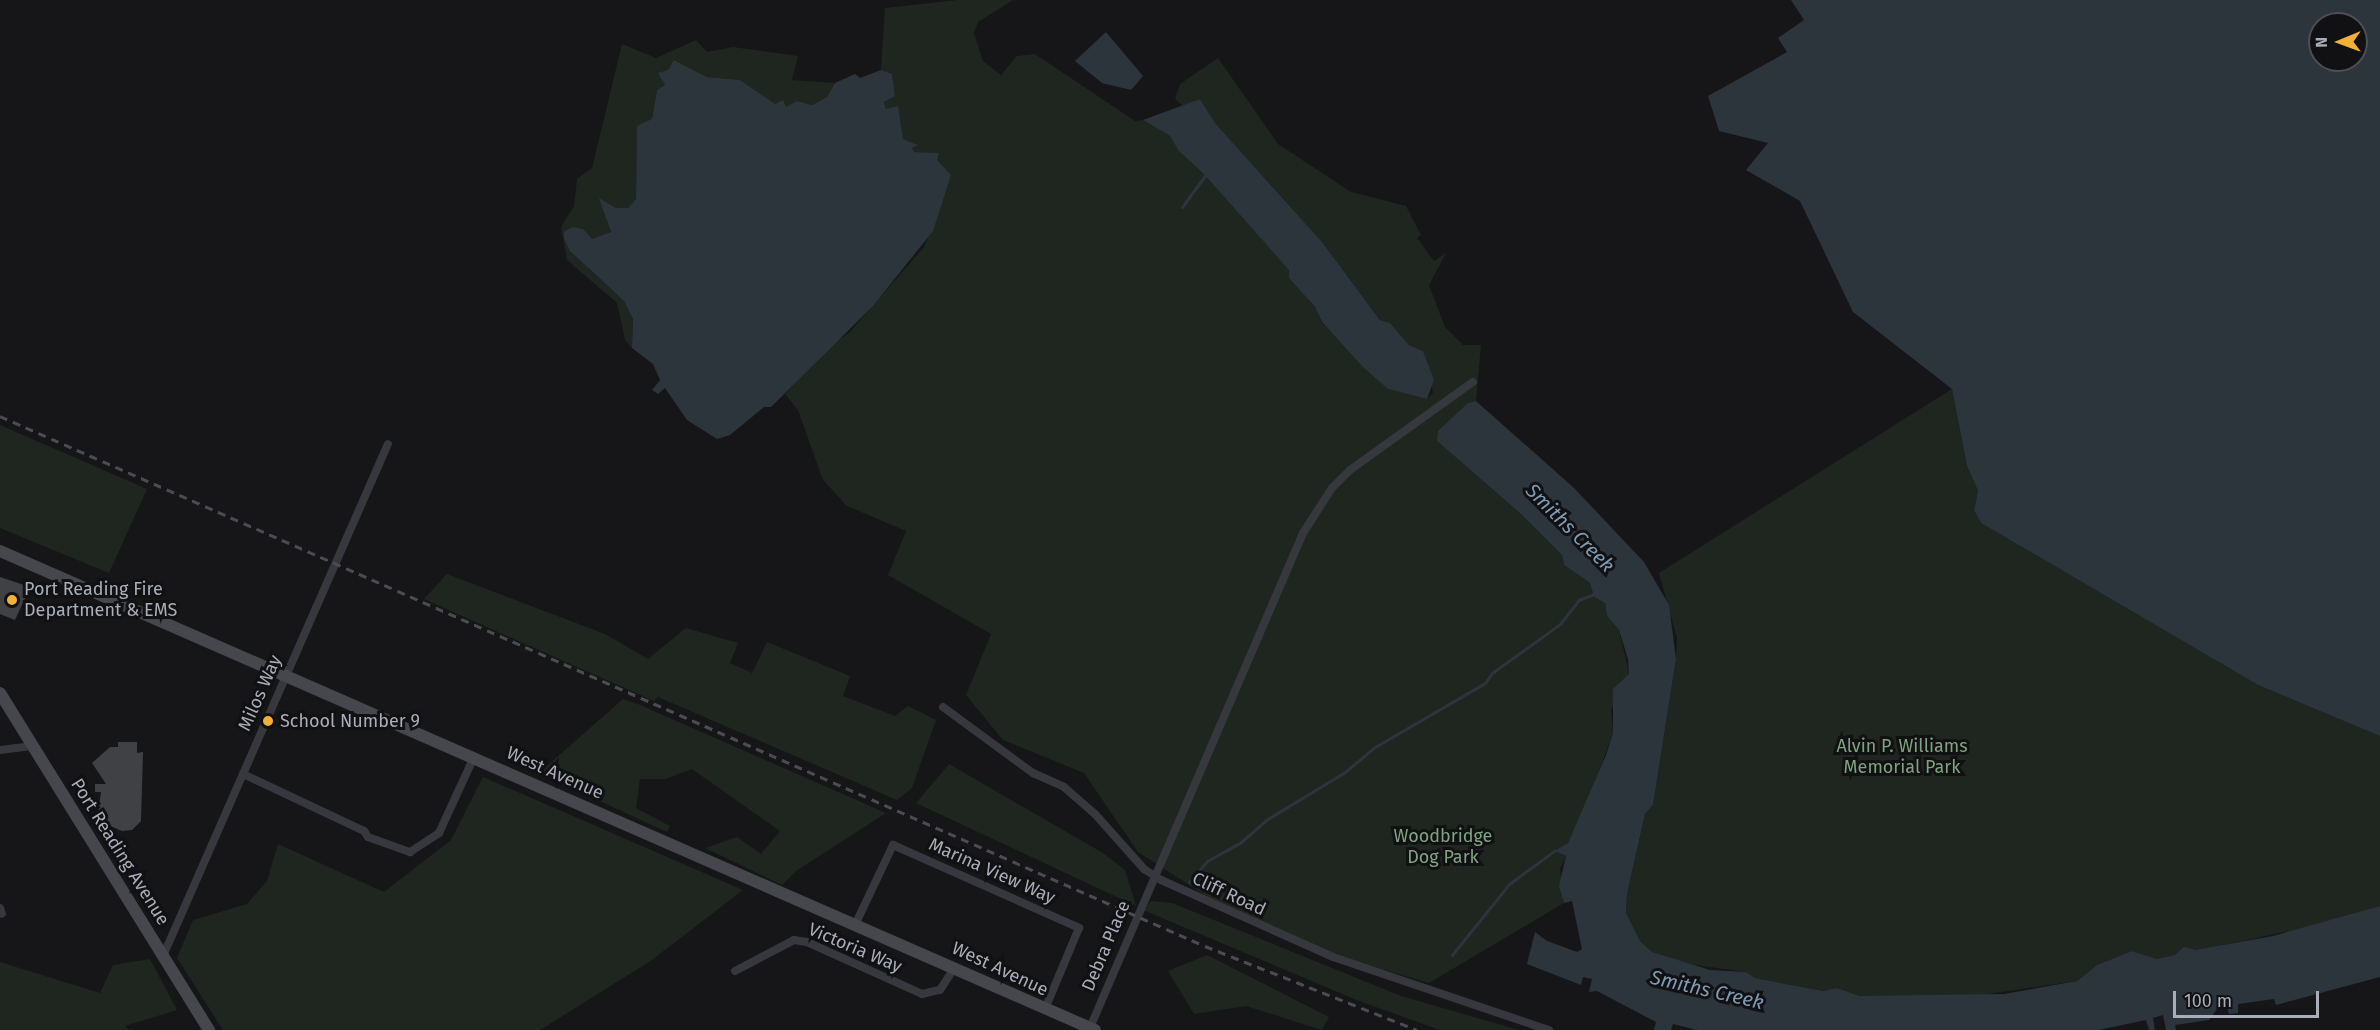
<!DOCTYPE html>
<html>
<head>
<meta charset="utf-8">
<style>
  body { margin:0 }
  #map { position:relative; width:2380px; height:1030px; overflow:hidden; background:#161618; font-family:"Fira Sans",sans-serif }
  div>[style] { position:absolute }
  .green>* { inset:0; background:#1e261f }
  .water>* { inset:0; background:#2c353c }
  .stream>* { height:3px; margin:-1.5px; padding:0 1.5px; transform-origin:1.5px; border-radius:1.5px; background:#2c353c }
  .building>* { inset:0; background:#404145 }
  .street>* { height:8px; margin:-4px; padding:0 4px; transform-origin:4px; border-radius:4px; background:#37383d }
  .secondary>* { height:12px; margin:-6px; padding:0 6px; transform-origin:6px; border-radius:6px; background:#45474d }
  .rail>* { height:3px; margin-top:-1.5px; transform-origin:0; background:repeating-linear-gradient(90deg,#4a4c52 0 8px,transparent 0 14px) }
  .dots>* { width:16px; height:16px; translate:-50% -50%; box-sizing:border-box; border:3px solid #111113; border-radius:50% }
  span { translate:-50% -50%; white-space:nowrap; text-align:center; line-height:1.15; -webkit-text-stroke:6px #111113; paint-order:stroke }
  .poi-label { font-size:18px; color:#a8adb8 }
  .left { translate:0 -50%; text-align:left }
  .street-label { font-size:18px; color:#a8adb8 }
  .park-label { font-size:18px; color:#7fa381 }
  .water-label { font-size:20px; color:#7f9bb3; font-style:italic }
  .north { position:absolute; left:2308px; top:12px; width:60px; height:60px; box-sizing:border-box; background:#111113; border:2px solid #4d4f55; border-radius:50%; rotate:269deg; font-size:16px; font-weight:700; line-height:24px; text-align:center; color:#a8adb8 }
  .north::after { content:''; display:block; margin:auto; width:21px; height:27px; background:#f2b134; clip-path:polygon(50% 0,100% 100%,50% 72%,0 100%) }
  .scale { position:absolute; left:2173px; top:991px; width:146px; height:27px; box-sizing:border-box; border:3px solid #a8adb8; border-top:0; padding-left:8px; font-size:18px; line-height:21px; white-space:nowrap; color:#a8adb8; -webkit-text-stroke:4px #111113; paint-order:stroke }
</style>
</head>
<body>
<div id="map">
  <div class="green">
    <i style="clip-path:polygon(958px 0,1013px 0,978px 22px,974px 33px,983px 61px,1001px 75px,1017px 56px,1035px 54px,1135px 121px,1143px 120px,1170px 136px,1290px 270px,1289px 278px,1315px 307px,1322px 323px,1388px 389px,1427px 399px,1433px 393px,1423px 351px,1409px 345px,1390px 323px,1380px 320px,1322px 242px,1215px 123px,1200px 99px,1183px 106px,1175px 99px,1180px 84px,1218px 58px,1278px 144px,1351px 192px,1406px 206px,1421px 235px,1417px 238px,1434px 261px,1446px 253px,1429px 285px,1445px 327px,1463px 345px,1481px 345px,1476px 401px,1468px 403px,1437px 441px,1521px 514px,1562px 555px,1564px 565px,1590px 583px,1594px 597px,1605px 603px,1607px 616px,1619px 630px,1629px 673px,1611px 710px,1613px 733px,1594px 785px,1568px 843px,1554px 851px,1566px 856px,1560px 869px,1564px 903px,1429px 983px,1334px 955px,1211px 899px,1138px 852px,1084px 773px,1003px 740px,966px 695px,991px 634px,888px 575px,906px 531px,847px 506px,823px 480px,798px 410px,785px 394px,832px 344px,849px 333px,924px 247px,951px 175px,936px 160px,939px 154px,914px 152px,912px 148px,917px 146px,903px 139px,886px 109px,884px 102px,895px 96px,892px 75px,881px 70px,885px 8px)"></i>
    <i style="clip-path:polygon(696px 40px,707px 52px,733px 47px,798px 56px,792px 80px,835px 83px,827px 97px,812px 105px,797px 101px,786px 108px,783px 101px,775px 104px,740px 80px,707px 77px,674px 60px,665px 85px,657px 90px,652px 119px,637px 136px,636px 199px,628px 208px,616px 208px,600px 199px,611px 232px,592px 239px,585px 233px,589px 269px,624px 301px,633px 319px,632px 348px,625px 340px,617px 303px,567px 260px,561px 227px,574px 206px,577px 179px,592px 168px,622px 44px,656px 58px)"></i>
    <i style="clip-path:polygon(1952px 389px,1967px 466px,1978px 492px,1974px 509px,1981px 523px,2258px 685px,2380px 736px,2380px 906px,2304px 928px,2157px 959px,2132px 951px,2097px 965px,2077px 981px,1974px 996px,1860px 996px,1837px 988px,1823px 991px,1755px 978px,1746px 972px,1680px 963px,1652px 952px,1640px 941px,1626px 913px,1627px 894px,1645px 814px,1653px 805px,1676px 659px,1677px 638px,1659px 573px)"></i>
    <i style="clip-path:polygon(0 425px,147px 489px,109px 573px,0 528px)"></i>
    <i style="clip-path:polygon(447px 574px,605px 634px,648px 659px,686px 628px,738px 643px,730px 663px,752px 673px,767px 642px,850px 676px,843px 696px,895px 716px,908px 706px,936px 720px,912px 788px,897px 800px,658px 697px,654px 701px,424px 599px)"></i>
    <i style="clip-path:polygon(623px 699px,638px 704px,886px 813px,796px 871px,782px 885px,705px 848px,737px 837px,761px 854px,780px 831px,692px 769px,665px 779px,640px 779px,636px 808px,670px 826px,667px 832px,539px 773px)"></i>
    <i style="clip-path:polygon(949px 764px,1103px 853px,1125px 870px,1136px 906px,916px 803px)"></i>
    <i style="clip-path:polygon(483px 777px,743px 890px,652px 960px,540px 1030px,223px 1030px,177px 958px,193px 920px,247px 904px,267px 881px,278px 844px,384px 892px,451px 840px)"></i>
    <i style="clip-path:polygon(1151px 901px,1172px 903px,1401px 996px,1519px 1030px,1440px 1030px,1359px 1001px,1143px 910px)"></i>
    <i style="clip-path:polygon(1207px 955px,1329px 1017px,1322px 1030px,1246px 1006px,1194px 1014px,1168px 971px)"></i>
    <i style="clip-path:polygon(150px 959px,177px 1010px,125px 1026px,129px 1030px,0 1030px,0 962px,100px 993px,113px 965px)"></i>
  </div>
  <div class="water">
    <i style="clip-path:polygon(evenodd,1791px 0,2380px 0,2380px 736px,2258px 685px,1981px 523px,1974px 510px,1978px 491px,1967px 466px,1952px 389px,1853px 312px,1800px 201px,1746px 170px,1768px 143px,1719px 131px,1708px 96px,1787px 52px,1778px 38px,1804px 20px,1791px 0,2320px 24px,2356px 24px,2356px 60px,2320px 60px,2320px 24px)"></i>
    <i style="clip-path:polygon(1106px 32px,1143px 76px,1131px 90px,1102px 83px,1075px 61px)"></i>
    <i style="clip-path:polygon(674px 60px,707px 77px,740px 80px,775px 104px,783px 100px,786px 107px,797px 101px,812px 105px,827px 97px,835px 83px,855px 74px,860px 78px,881px 70px,892px 74px,895px 96px,884px 102px,886px 109px,898px 106px,903px 139px,918px 145px,912px 148px,914px 152px,939px 153px,937px 160px,951px 175px,933px 231px,873px 306px,771px 407px,764px 407px,730px 435px,717px 439px,687px 420px,665px 388px,658px 394px,652px 390px,660px 380px,653px 364px,632px 348px,633px 319px,624px 301px,570px 251px,564px 238px,564px 232px,573px 227px,583px 229px,592px 239px,611px 232px,599px 198px,616px 208px,628px 208px,636px 199px,637px 126px,652px 119px,657px 90px,665px 85px,658px 73px,668px 70px)"></i>
    <i style="clip-path:polygon(1200px 99px,1215px 123px,1322px 242px,1380px 320px,1390px 323px,1409px 345px,1423px 351px,1434px 380px,1427px 399px,1388px 389px,1363px 367px,1322px 322px,1315px 307px,1289px 278px,1289px 270px,1203px 173px,1179px 151px,1170px 136px,1143px 120px)"></i>
    <i style="clip-path:polygon(1476px 401px,1574px 488px,1644px 562px,1669px 605px,1676px 659px,1653px 805px,1645px 814px,1627px 894px,1626px 913px,1640px 941px,1652px 952px,1710px 970px,1746px 972px,1755px 978px,1823px 991px,1837px 988px,1860px 996px,2004px 994px,2077px 981px,2097px 965px,2132px 951px,2157px 959px,2175px 955px,2184px 947px,2195px 950px,2273px 936px,2380px 906px,2380px 977px,2276px 1005px,2274px 999px,2238px 1004px,2238px 1013px,2229px 1014px,2227px 1007px,2217px 1009px,2209px 1020px,2175px 1025px,2176px 1030px,2166px 1030px,2163px 1015px,2153px 1018px,2155px 1030px,2149px 1030px,2146px 1020px,2098px 1030px,1697px 1030px,1673px 1024px,1671px 1030px,1654px 1030px,1656px 1022px,1597px 991px,1589px 992px,1592px 979px,1583px 977px,1581px 985px,1527px 964px,1535px 932px,1547px 941px,1577px 952px,1582px 949px,1572px 901px,1564px 903px,1559px 886px,1566px 856px,1554px 851px,1568px 843px,1606px 755px,1613px 733px,1613px 689px,1629px 674px,1628px 659px,1619px 630px,1607px 616px,1605px 603px,1594px 597px,1590px 583px,1564px 565px,1562px 555px,1521px 514px,1437px 441px,1438px 431px,1468px 403px)"></i>
  </div>
  <div class="stream">
    <i style="left:1182px;top:207px;width:42px;rotate:-53.7deg"></i>
    <i style="left:1189px;top:882px;width:28px;rotate:-49deg"></i>
    <i style="left:1207px;top:861px;width:39px;rotate:-29deg"></i>
    <i style="left:1241px;top:842px;width:33px;rotate:-41deg"></i>
    <i style="left:1266px;top:820px;width:92px;rotate:-31.3deg"></i>
    <i style="left:1345px;top:772px;width:39px;rotate:-40deg"></i>
    <i style="left:1375px;top:747px;width:127px;rotate:-30.2deg"></i>
    <i style="left:1485px;top:683px;width:12px;rotate:-55deg"></i>
    <i style="left:1492px;top:673px;width:84px;rotate:-35.8deg"></i>
    <i style="left:1560px;top:624px;width:31px;rotate:-52deg"></i>
    <i style="left:1579px;top:600px;width:18px;rotate:-22deg"></i>
    <i style="left:1452px;top:955px;width:91px;rotate:-51.2deg"></i>
    <i style="left:1509px;top:884px;width:56px;rotate:-36.3deg"></i>
  </div>
  <div class="building">
    <i style="clip-path:polygon(0 577px,30px 587px,15px 620px,0 614px)"></i>
    <i style="clip-path:polygon(118px 742px,137px 742px,137px 753px,143px 752px,141px 821px,132px 830px,122px 831px,97px 820px,101px 792px,95px 792px,95px 784px,106px 784px,92px 763px,110px 747px,118px 747px)"></i>
  </div>
  <div class="street">
    <i style="left:943px;top:707px;width:112px;rotate:36.3deg"></i>
    <i style="left:1033px;top:773px;width:34px;rotate:24deg"></i>
    <i style="left:1064px;top:787px;width:41px;rotate:41.1deg"></i>
    <i style="left:1095px;top:814px;width:74px;rotate:48.3deg"></i>
    <i style="left:1144px;top:869px;width:20px;rotate:33deg"></i>
    <i style="left:1161px;top:880px;width:188px;rotate:24.1deg"></i>
    <i style="left:1333px;top:957px;width:228px;rotate:18.7deg"></i>
    <i style="left:0;top:750px;width:34px;rotate:-7deg"></i>
    <i style="left:243px;top:774px;width:134px;rotate:25.2deg"></i>
    <i style="left:364px;top:831px;width:7px;rotate:56deg"></i>
    <i style="left:368px;top:837px;width:45px;rotate:19.7deg"></i>
    <i style="left:410px;top:852px;width:35px;rotate:-33deg"></i>
    <i style="left:439px;top:833px;width:84px;rotate:-65.3deg"></i>
    <i style="left:0;top:908px;width:6px;rotate:72deg"></i>
    <i style="left:855px;top:925px;width:89px;rotate:-64.6deg"></i>
    <i style="left:893px;top:845px;width:204px;rotate:24deg"></i>
    <i style="left:1079px;top:928px;width:88px;rotate:112.8deg"></i>
    <i style="left:163px;top:956px;width:559px;rotate:-66.28deg"></i>
    <i style="left:735px;top:971px;width:67px;rotate:-27.7deg"></i>
    <i style="left:794px;top:940px;width:13px;rotate:9deg"></i>
    <i style="left:807px;top:942px;width:126px;rotate:24.3deg"></i>
    <i style="left:922px;top:994px;width:18px;rotate:-13deg"></i>
    <i style="left:940px;top:990px;width:27px;rotate:-57deg"></i>
    <i style="left:1089px;top:1030px;width:541px;rotate:-66.7deg"></i>
    <i style="left:1303px;top:533px;width:54px;rotate:-57.2deg"></i>
    <i style="left:1332px;top:488px;width:25px;rotate:-45deg"></i>
    <i style="left:1350px;top:470px;width:151px;rotate:-35.6deg"></i>
  </div>
  <div class="secondary">
    <i style="left:0;top:551px;width:1195px;rotate:23.63deg"></i>
    <i style="left:0;top:693px;width:397px;rotate:58.2deg"></i>
  </div>
  <div class="rail">
    <i style="left:0;top:416px;width:1316px;rotate:23.74deg"></i>
    <i style="left:1205px;top:946px;width:228px;rotate:21.6deg"></i>
  </div>
  <div class="dots">
    <i style="left:12px;top:600px;background:#f2b134"></i>
    <i style="left:268px;top:721px;background:#f2b134"></i>
  </div>
  <div class="poi-label">
    <span class="left" style="left:24px;top:600px">Port Reading Fire<br>Department &amp; EMS</span>
    <span class="left" style="left:280px;top:721px">School Number 9</span>
  </div>
  <div class="street-label">
    <span style="left:260px;top:693px;rotate:-66deg">Milos Way</span>
    <span style="left:555px;top:773px;rotate:24deg">West Avenue</span>
    <span style="left:120px;top:852px;rotate:58deg">Port Reading Avenue</span>
    <span style="left:992px;top:871px;rotate:24deg">Marina View Way</span>
    <span style="left:1229px;top:894px;rotate:25deg">Cliff Road</span>
    <span style="left:1106px;top:946px;rotate:-67deg">Debra Place</span>
    <span style="left:855px;top:948px;rotate:23deg">Victoria Way</span>
    <span style="left:1000px;top:969px;rotate:25deg">West Avenue</span>
  </div>
  <div class="park-label">
    <span style="left:1902px;top:757px">Alvin P. Williams<br>Memorial Park</span>
    <span style="left:1443px;top:847px">Woodbridge<br>Dog Park</span>
  </div>
  <div class="water-label">
    <span style="left:1570px;top:528px;rotate:45deg">Smiths Creek</span>
    <span style="left:1707px;top:990px;rotate:13deg">Smiths Creek</span>
  </div>
  <div class="north">N</div>
  <div class="scale">100 m</div>
</div>
</body>
</html>
